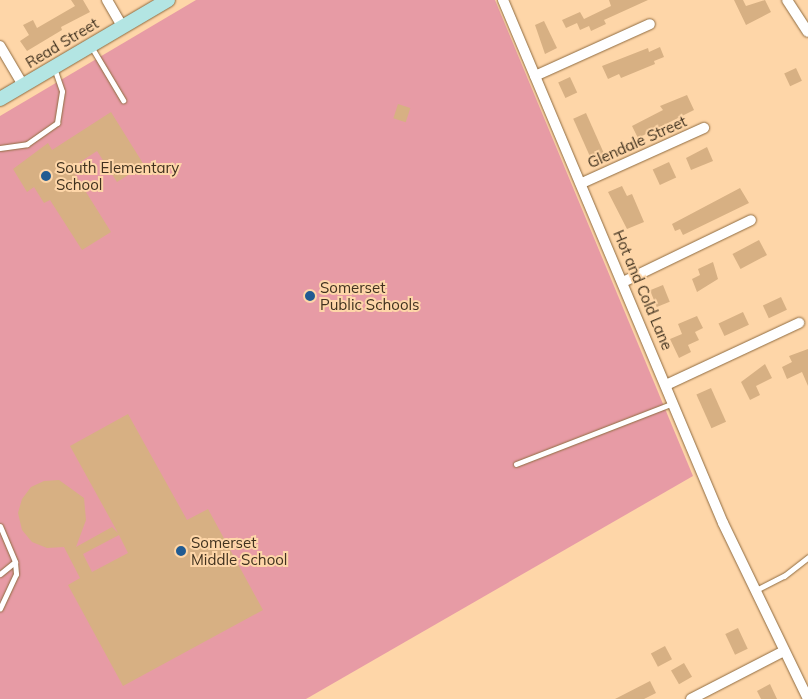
<!DOCTYPE html>
<html>
<head>
<meta charset="utf-8">
<style>
  body { margin:0 }
  #map { position:relative; width:808px; height:699px; overflow:hidden; background:#fed6a8; font-family:Mulish,sans-serif }
  div>[style] { position:absolute }
  .green>* { inset:0; background:#e79ba5 }
  .building>* { inset:0; background:#d7b083; transform-origin:0 0 }
  .roads { filter:drop-shadow(0 0 1px #8f6b40) drop-shadow(0 0 1px #8f6b40) }
  .service>* { height:5px; margin:-2.5px; padding:0 2.5px; transform-origin:2.5px; border-radius:2.5px; background:#fff }
  .minor>* { height:10px; margin:-5px; padding:0 5px; transform-origin:5px; border-radius:5px; background:#fff }
  .secondary>* { height:14px; margin:-7px; padding:0 7px; transform-origin:7px; border-radius:7px; background:#b3e5e3 }
  .dots>* { width:14px; height:14px; translate:-50% -50%; box-sizing:border-box; border:2px solid #fed6a8; border-radius:50% }
  span { translate:-50% -50%; white-space:nowrap; text-align:center; line-height:1.15; -webkit-text-stroke:4px #fed6a8; paint-order:stroke }
  .street-label { font-size:15px; color:#41321f }
  .poi-label { font-size:15px; color:#41321f }
  .left { translate:0 -50%; text-align:left }
</style>
</head>
<body>
<div id="map">
  <div class="green">
    <i style="clip-path:polygon(196px 0,495px 0,693px 476px,306px 699px,0 699px,0 116px)"></i>
  </div>
  <div class="building">
    <i style="clip-path:polygon(71px 0,83px 0,90px 12px,61px 27px,62px 30px,27px 51px,20px 41px,29px 35px,23px 25px,33px 20px,37px 28px,75px 6px)"></i>
    <i style="clip-path:polygon(609px 0,648px 0,604px 20px,606px 24px,591px 31px,589px 26px,580px 30px,577px 23px,566px 28px,562px 20px,580px 12px,584px 19px,611px 6px)"></i>
    <i style="clip-path:polygon(734px 0,743px 0,746px 6px,765px 0,771px 12px,746px 25px)"></i>
    <i style="clip-path:polygon(544px 21px,557px 48px,545px 54px,535px 25px)"></i>
    <i style="clip-path:polygon(660px 47px,664px 57px,654px 61px,655px 64px,621px 78px,619px 74px,608px 79px,602px 66px,648px 48px,649px 52px)"></i>
    <i style="left:796px;top:68px;width:14px;height:13px;rotate:65deg"></i>
    <i style="left:570px;top:77px;width:17px;height:13px;rotate:65deg"></i>
    <i style="clip-path:polygon(687px 95px,694px 110px,638px 138px,632px 126px,663px 110px,660px 106px)"></i>
    <i style="left:398px;top:104px;width:13px;height:15px;rotate:18deg"></i>
    <i style="clip-path:polygon(111px 112px,144px 165px,117px 182px,97px 151px,71px 168px,111px 232px,82px 250px,50px 200px,44px 203px,34px 187px,27px 192px,13px 169px,48px 143px,52px 150px)"></i>
    <i style="left:586px;top:113px;width:47px;height:14px;rotate:66deg"></i>
    <i style="clip-path:polygon(707px 147px,713px 161px,691px 170px,686px 158px)"></i>
    <i style="left:669px;top:162px;width:17px;height:18px;rotate:65deg"></i>
    <i style="clip-path:polygon(622px 186px,627px 196px,632px 194px,644px 222px,627px 229px,608px 192px)"></i>
    <i style="clip-path:polygon(740px 188px,749px 203px,683px 235px,680px 229px,675px 231px,672px 224px)"></i>
    <i style="left:759px;top:240px;width:17px;height:30px;rotate:62deg"></i>
    <i style="clip-path:polygon(713px 262px,718px 279px,697px 292px,692px 279px,700px 275px,698px 269px)"></i>
    <i style="left:663px;top:285px;width:18px;height:14px;rotate:68deg"></i>
    <i style="left:781px;top:297px;width:14px;height:20px;rotate:65deg"></i>
    <i style="left:743px;top:312px;width:14px;height:27px;rotate:65deg"></i>
    <i style="clip-path:polygon(697px 316px,703px 328px,695px 332px,699px 340px,688px 345px,691px 352px,679px 358px,670px 339px,682px 334px,678px 324px)"></i>
    <i style="clip-path:polygon(808px 349px,808px 386px,802px 372px,787px 379px,782px 367px,792px 362px,789px 356px)"></i>
    <i style="clip-path:polygon(765px 364px,772px 378px,756px 386px,760px 395px,750px 400px,741px 382px)"></i>
    <i style="left:711px;top:388px;width:37px;height:16px;rotate:66deg"></i>
    <i style="clip-path:polygon(evenodd,128px 414px,187px 520px,208px 509px,263px 610px,123px 686px,68px 585px,80px 578px,64px 547px,47px 548px,32px 542px,22px 530px,18px 513px,22px 499px,31px 487px,44px 481px,59px 480px,84px 498px,86px 520px,76px 547px,112px 527px,118px 533px,70px 446px,128px 414px,119px 535px,128px 553px,92px 572px,83px 554px,119px 535px)"></i>
    <i style="left:738px;top:628px;width:23px;height:14px;rotate:65deg"></i>
    <i style="left:665px;top:646px;width:15px;height:16px;rotate:62deg"></i>
    <i style="left:684px;top:663px;width:16px;height:15px;rotate:60deg"></i>
    <i style="clip-path:polygon(650px 681px,656px 693px,644px 699px,615px 699px)"></i>
    <i style="clip-path:polygon(770px 684px,777px 699px,761px 699px,757px 691px)"></i>
  </div>
  <div class="roads">
    <div class="service">
      <i style="left:92px;top:48px;width:61px;rotate:59.2deg"></i>
      <i style="left:0;top:148px;width:27px;rotate:-8deg"></i>
      <i style="left:27px;top:144px;width:37px;rotate:-35deg"></i>
      <i style="left:57px;top:123px;width:32px;rotate:-81deg"></i>
      <i style="left:62px;top:91px;width:24px;rotate:-109deg"></i>
      <i style="left:516px;top:464px;width:168px;rotate:-21.2deg"></i>
      <i style="left:0;top:526px;width:39px;rotate:67deg"></i>
      <i style="left:0;top:574px;width:19px;rotate:-39deg"></i>
      <i style="left:15px;top:562px;width:12px;rotate:85deg"></i>
      <i style="left:16px;top:574px;width:38px;rotate:115deg"></i>
      <i style="left:754px;top:591px;width:34px;rotate:-27deg"></i>
      <i style="left:784px;top:576px;width:31px;rotate:-38deg"></i>
    </div>
    <div class="minor">
      <i style="left:107px;top:0;width:30px;rotate:60deg"></i>
      <i style="left:503px;top:0;width:567px;rotate:67.19deg"></i>
      <i style="left:723px;top:523px;width:195px;rotate:64.2deg"></i>
      <i style="left:787px;top:0;width:38px;rotate:57deg"></i>
      <i style="left:0;top:46px;width:45px;rotate:59.5deg"></i>
      <i style="left:535px;top:76px;width:126px;rotate:-24.3deg"></i>
      <i style="left:582px;top:183px;width:134px;rotate:-24.3deg"></i>
      <i style="left:623px;top:282px;width:142px;rotate:-25.8deg"></i>
      <i style="left:666px;top:385px;width:147px;rotate:-25deg"></i>
      <i style="left:691px;top:699px;width:105px;rotate:-27.3deg"></i>
    </div>
    <div class="secondary">
      <i style="left:0;top:99px;width:195px;rotate:-30.5deg"></i>
    </div>
  </div>
  <div class="dots">
    <i style="left:46px;top:176px;background:#215b92"></i>
    <i style="left:310px;top:296px;background:#215b92"></i>
    <i style="left:181px;top:551px;background:#215b92"></i>
  </div>
  <div class="street-label">
    <span style="left:62px;top:43px;rotate:-31deg">Read Street</span>
    <span style="left:637px;top:142px;rotate:-24deg">Glendale Street</span>
    <span style="left:643px;top:290px;rotate:67deg">Hot and Cold Lane</span>
  </div>
  <div class="poi-label">
    <span class="left" style="left:56px;top:176px">South Elementary<br>School</span>
    <span class="left" style="left:320px;top:296px">Somerset<br>Public Schools</span>
    <span class="left" style="left:191px;top:551px">Somerset<br>Middle School</span>
  </div>
</div>
</body>
</html>
